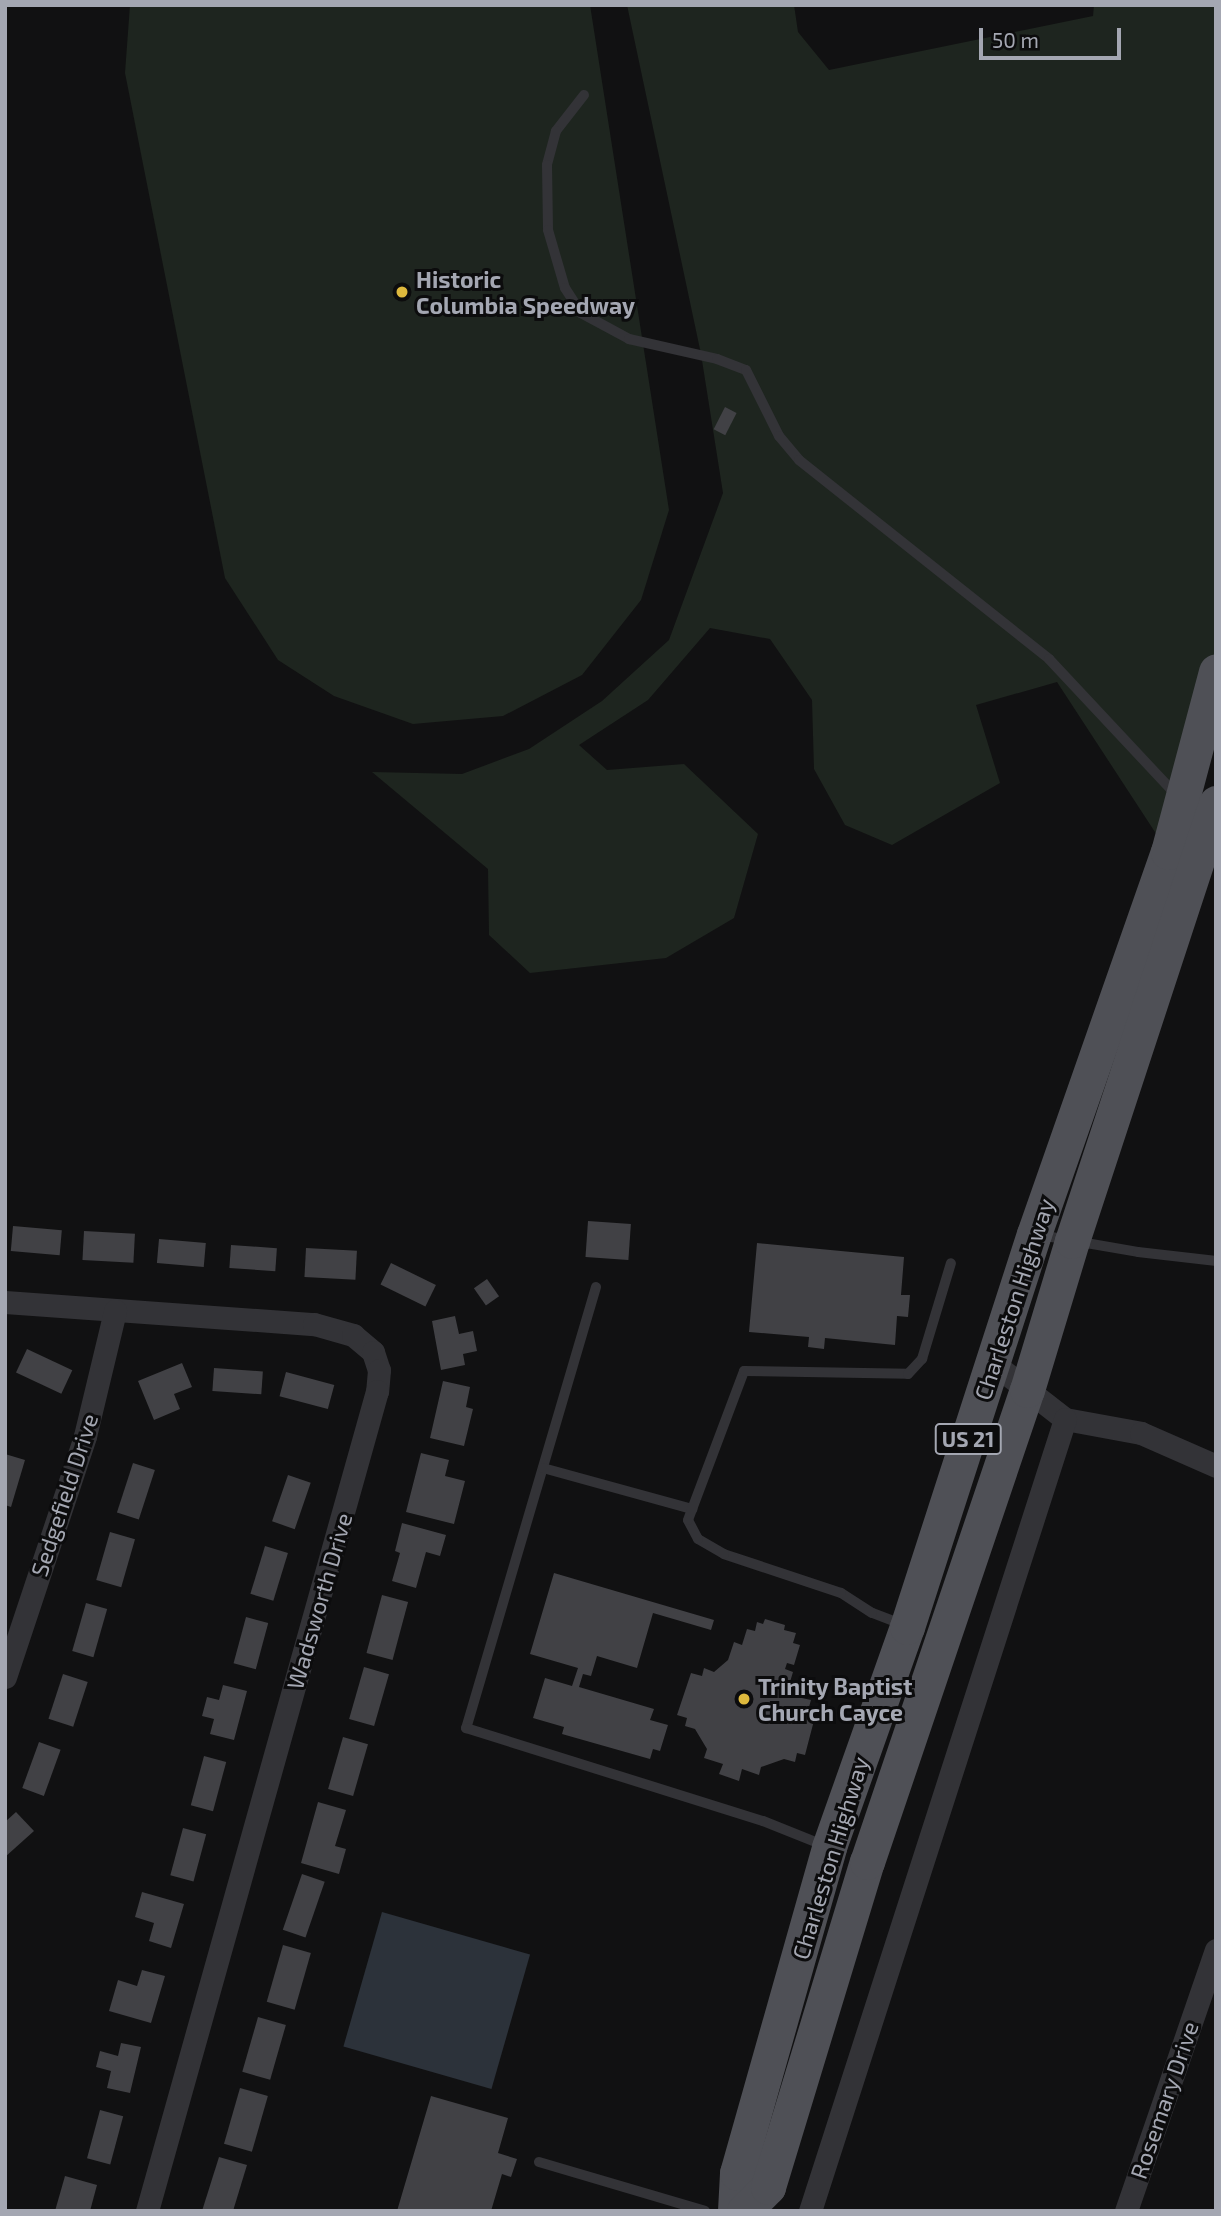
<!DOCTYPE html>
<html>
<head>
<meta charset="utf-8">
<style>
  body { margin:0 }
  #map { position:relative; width:1221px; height:2216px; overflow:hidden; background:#111112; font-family:"Exo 2",sans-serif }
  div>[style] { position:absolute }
  .green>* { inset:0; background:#1e251f }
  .water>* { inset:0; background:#2c323a; transform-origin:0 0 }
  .building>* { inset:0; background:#414145; transform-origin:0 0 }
  .service>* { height:10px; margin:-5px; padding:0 5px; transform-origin:5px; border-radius:5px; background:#333337 }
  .minor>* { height:23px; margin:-11.5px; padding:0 11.5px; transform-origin:11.5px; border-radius:11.5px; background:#333337 }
  .primary>* { height:35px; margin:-17.5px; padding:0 17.5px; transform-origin:17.5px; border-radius:17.5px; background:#4f5056 }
  .dots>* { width:19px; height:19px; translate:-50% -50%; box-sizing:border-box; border:4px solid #0c0c0d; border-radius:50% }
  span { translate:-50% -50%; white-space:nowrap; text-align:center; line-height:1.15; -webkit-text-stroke:6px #0c0c0d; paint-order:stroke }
  .shield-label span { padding:2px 5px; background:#0c0c0d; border:2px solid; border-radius:5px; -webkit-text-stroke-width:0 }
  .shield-label { font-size:21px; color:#a4a7b2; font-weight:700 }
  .poi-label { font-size:23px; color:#a4a7b2; font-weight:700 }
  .left { translate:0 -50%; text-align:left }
  .street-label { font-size:23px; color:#a4a7b2 }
  .frame { position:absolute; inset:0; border:7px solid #a4a7b2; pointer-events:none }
  .scale { position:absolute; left:979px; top:28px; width:142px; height:32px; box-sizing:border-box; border:4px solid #a4a7b2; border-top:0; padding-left:9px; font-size:21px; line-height:24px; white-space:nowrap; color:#a4a7b2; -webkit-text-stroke:5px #0c0c0d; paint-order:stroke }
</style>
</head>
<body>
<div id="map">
  <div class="green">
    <i style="clip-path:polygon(130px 5px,590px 5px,669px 510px,641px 600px,582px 675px,503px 716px,413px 724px,334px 696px,278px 660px,225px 578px,125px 73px)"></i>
    <i style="clip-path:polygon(627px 5px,794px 5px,798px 32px,829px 70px,1093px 16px,1094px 5px,1216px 5px,1216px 671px,1168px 852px,1057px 682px,976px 705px,1000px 783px,892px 845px,845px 825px,814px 769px,812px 700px,770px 639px,710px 628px,648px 700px,579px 745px,607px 770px,684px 764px,758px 834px,734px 918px,666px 958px,530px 973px,489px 935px,488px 869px,372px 772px,462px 774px,529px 749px,602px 701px,669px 640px,723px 493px,701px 354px)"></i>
  </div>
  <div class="water">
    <i style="left:382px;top:1912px;width:154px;height:140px;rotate:16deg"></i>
  </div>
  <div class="building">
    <i style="left:725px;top:407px;width:13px;height:25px;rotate:27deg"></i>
    <i style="left:588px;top:1221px;width:43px;height:36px;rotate:4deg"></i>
    <i style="left:13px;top:1226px;width:49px;height:25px;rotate:5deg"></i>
    <i style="left:84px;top:1231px;width:51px;height:29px;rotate:3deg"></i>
    <i style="left:159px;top:1239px;width:47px;height:24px;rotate:5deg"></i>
    <i style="clip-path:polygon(757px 1243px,904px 1257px,901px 1295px,910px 1295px,908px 1317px,897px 1316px,895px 1345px,825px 1338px,824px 1349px,808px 1347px,809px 1337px,749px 1332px)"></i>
    <i style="left:231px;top:1245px;width:46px;height:23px;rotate:4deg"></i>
    <i style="left:306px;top:1248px;width:51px;height:29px;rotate:3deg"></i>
    <i style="left:391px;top:1263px;width:50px;height:24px;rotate:26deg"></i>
    <i style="left:487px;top:1279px;width:21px;height:16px;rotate:55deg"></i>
    <i style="clip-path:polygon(455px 1316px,459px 1334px,473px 1331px,477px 1351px,463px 1354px,465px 1365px,441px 1370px,432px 1321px)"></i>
    <i style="left:27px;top:1349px;width:50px;height:26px;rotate:25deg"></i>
    <i style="clip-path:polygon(182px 1363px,192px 1387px,174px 1394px,180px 1409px,154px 1420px,138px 1381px)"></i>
    <i style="left:214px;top:1368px;width:49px;height:23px;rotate:4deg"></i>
    <i style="left:286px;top:1372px;width:50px;height:25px;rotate:15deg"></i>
    <i style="clip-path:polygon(443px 1381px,470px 1387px,466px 1407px,473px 1409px,464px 1446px,430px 1438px)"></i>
    <i style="clip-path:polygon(421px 1453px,449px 1460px,445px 1476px,465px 1481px,454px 1524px,406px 1512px)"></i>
    <i style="clip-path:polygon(5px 1454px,25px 1460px,11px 1507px,5px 1505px)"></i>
    <i style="left:133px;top:1463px;width:23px;height:52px;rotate:18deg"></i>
    <i style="left:288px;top:1475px;width:24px;height:49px;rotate:19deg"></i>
    <i style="clip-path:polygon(402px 1523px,446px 1535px,440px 1556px,426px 1552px,416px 1588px,392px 1581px,400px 1553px,395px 1551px)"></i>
    <i style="left:110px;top:1532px;width:26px;height:50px;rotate:16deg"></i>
    <i style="left:265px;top:1546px;width:24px;height:50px;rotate:17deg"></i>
    <i style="clip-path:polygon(554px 1573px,714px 1620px,711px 1630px,653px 1613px,637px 1668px,597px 1656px,591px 1676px,583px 1674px,579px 1687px,654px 1709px,650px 1720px,668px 1725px,660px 1751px,653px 1749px,650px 1759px,562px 1734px,564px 1727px,533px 1718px,545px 1678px,572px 1686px,578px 1668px,530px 1654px)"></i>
    <i style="left:382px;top:1595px;width:27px;height:60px;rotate:15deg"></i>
    <i style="left:86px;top:1603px;width:22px;height:50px;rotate:16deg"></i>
    <i style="left:246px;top:1617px;width:23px;height:48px;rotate:15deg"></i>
    <i style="clip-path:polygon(765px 1619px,785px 1625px,784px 1630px,796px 1633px,793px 1643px,800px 1645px,794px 1665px,787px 1663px,785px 1669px,793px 1672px,790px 1682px,802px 1698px,811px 1700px,809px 1707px,817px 1709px,805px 1755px,797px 1753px,795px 1762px,784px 1759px,761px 1767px,759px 1775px,742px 1769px,739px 1781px,719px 1774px,723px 1764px,704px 1758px,707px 1749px,695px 1729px,685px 1726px,687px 1718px,677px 1715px,691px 1673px,702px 1676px,704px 1668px,714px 1672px,728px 1660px,734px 1642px,742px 1645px,747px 1629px,755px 1631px,757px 1622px,763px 1624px)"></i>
    <i style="left:364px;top:1667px;width:26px;height:54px;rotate:16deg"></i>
    <i style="left:63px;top:1674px;width:26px;height:47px;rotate:18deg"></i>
    <i style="clip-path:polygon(223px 1685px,247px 1691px,234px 1740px,210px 1734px,214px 1719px,202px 1716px,207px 1697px,219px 1700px)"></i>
    <i style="left:343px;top:1737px;width:26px;height:54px;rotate:16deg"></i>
    <i style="left:39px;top:1742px;width:23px;height:49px;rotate:20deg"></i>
    <i style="left:204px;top:1756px;width:23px;height:51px;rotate:15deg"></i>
    <i style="clip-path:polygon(318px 1802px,346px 1810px,335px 1846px,346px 1849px,339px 1874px,301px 1863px)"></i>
    <i style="clip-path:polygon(16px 1812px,34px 1831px,5px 1857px,5px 1822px)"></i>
    <i style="left:183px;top:1828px;width:24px;height:49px;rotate:15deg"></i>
    <i style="left:302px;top:1874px;width:24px;height:59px;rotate:19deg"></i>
    <i style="clip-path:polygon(142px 1892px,184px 1904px,171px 1948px,149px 1941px,154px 1923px,135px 1917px)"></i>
    <i style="left:283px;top:1945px;width:29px;height:59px;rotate:16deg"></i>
    <i style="clip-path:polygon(142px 1970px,165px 1976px,151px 2023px,109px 2011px,118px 1980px,137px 1986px)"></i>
    <i style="left:258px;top:2017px;width:29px;height:57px;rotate:16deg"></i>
    <i style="clip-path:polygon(121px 2043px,141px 2047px,130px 2093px,107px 2088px,111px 2071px,96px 2067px,100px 2051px,118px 2056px)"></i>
    <i style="left:240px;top:2088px;width:29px;height:58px;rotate:16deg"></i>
    <i style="clip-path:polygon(431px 2096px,508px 2118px,498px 2153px,517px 2159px,511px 2177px,502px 2174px,491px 2211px,397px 2211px)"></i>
    <i style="left:100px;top:2110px;width:24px;height:50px;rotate:15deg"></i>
    <i style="clip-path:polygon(219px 2157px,247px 2165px,233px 2211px,202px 2211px)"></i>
    <i style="clip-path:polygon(65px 2176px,97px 2185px,90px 2211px,55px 2211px)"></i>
  </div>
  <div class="service">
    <i style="left:584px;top:95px;width:46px;rotate:127.9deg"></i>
    <i style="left:556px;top:131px;width:35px;rotate:105deg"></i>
    <i style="left:547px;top:165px;width:65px;rotate:89.1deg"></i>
    <i style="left:548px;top:230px;width:60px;rotate:73.7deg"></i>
    <i style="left:565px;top:288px;width:30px;rotate:57deg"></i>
    <i style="left:581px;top:313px;width:55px;rotate:28.4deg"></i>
    <i style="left:629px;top:339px;width:90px;rotate:12.8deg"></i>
    <i style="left:717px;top:359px;width:31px;rotate:21deg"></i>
    <i style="left:746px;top:370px;width:74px;rotate:63.4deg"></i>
    <i style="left:779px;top:436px;width:31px;rotate:50deg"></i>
    <i style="left:799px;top:460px;width:320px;rotate:38.5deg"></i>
    <i style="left:1049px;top:659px;width:187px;rotate:46.9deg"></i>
    <i style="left:1040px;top:1235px;width:99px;rotate:9.8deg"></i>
    <i style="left:1138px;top:1252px;width:79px;rotate:6.6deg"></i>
    <i style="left:596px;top:1287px;width:460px;rotate:106.4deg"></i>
    <i style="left:466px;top:1728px;width:311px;rotate:17.4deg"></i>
    <i style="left:763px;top:1821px;width:65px;rotate:21.8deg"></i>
    <i style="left:543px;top:1468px;width:155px;rotate:15.4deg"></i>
    <i style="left:904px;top:1625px;width:34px;rotate:-159deg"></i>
    <i style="left:872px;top:1613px;width:37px;rotate:-147deg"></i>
    <i style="left:841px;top:1593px;width:123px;rotate:-161.6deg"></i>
    <i style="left:724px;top:1554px;width:30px;rotate:-150deg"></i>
    <i style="left:698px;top:1539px;width:21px;rotate:-118deg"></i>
    <i style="left:688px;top:1520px;width:159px;rotate:-69.4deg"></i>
    <i style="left:744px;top:1371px;width:164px;rotate:1deg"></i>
    <i style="left:908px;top:1374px;width:21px;rotate:-47deg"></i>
    <i style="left:922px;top:1359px;width:100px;rotate:-73.2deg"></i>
    <i style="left:539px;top:2162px;width:173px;rotate:16.4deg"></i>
  </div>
  <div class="minor">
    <i style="left:5px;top:1302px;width:310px;rotate:4.1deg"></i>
    <i style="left:314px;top:1324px;width:41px;rotate:15.8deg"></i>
    <i style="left:353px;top:1335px;width:26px;rotate:40deg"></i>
    <i style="left:373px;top:1352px;width:19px;rotate:72deg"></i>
    <i style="left:379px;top:1370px;width:21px;rotate:95deg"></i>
    <i style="left:377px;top:1391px;width:852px;rotate:105.67deg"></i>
    <i style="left:993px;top:1363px;width:91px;rotate:37.9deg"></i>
    <i style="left:1065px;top:1419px;width:77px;rotate:10.4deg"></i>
    <i style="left:1141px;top:1433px;width:82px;rotate:23.7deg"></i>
    <i style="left:5px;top:1677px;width:254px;rotate:-71.6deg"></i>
    <i style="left:85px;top:1436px;width:129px;rotate:-76.5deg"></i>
    <i style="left:810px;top:2211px;width:832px;rotate:-72.15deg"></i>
    <i style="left:1126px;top:2211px;width:276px;rotate:-71deg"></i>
  </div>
  <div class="primary">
    <i style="left:735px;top:2211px;width:38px;rotate:-87deg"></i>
    <i style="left:737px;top:2173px;width:339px;rotate:-74.2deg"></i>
    <i style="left:829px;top:1847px;width:233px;rotate:-70.5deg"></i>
    <i style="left:907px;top:1627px;width:413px;rotate:-72.1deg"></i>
    <i style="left:1034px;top:1234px;width:405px;rotate:-70.7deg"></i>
    <i style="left:1168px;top:852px;width:187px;rotate:-75.1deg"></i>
    <i style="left:744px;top:2211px;width:34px;rotate:-45deg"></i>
    <i style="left:768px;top:2187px;width:340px;rotate:-73.1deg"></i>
    <i style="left:867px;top:1862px;width:498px;rotate:-71.3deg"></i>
    <i style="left:1027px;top:1390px;width:156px;rotate:-73.2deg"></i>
    <i style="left:1072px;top:1241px;width:461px;rotate:-71.8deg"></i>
  </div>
  <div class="dots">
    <i style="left:402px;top:292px;background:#deb93d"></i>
    <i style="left:744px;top:1699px;background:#deb93d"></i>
  </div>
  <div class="shield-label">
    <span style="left:968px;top:1439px">US 21</span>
  </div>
  <div class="poi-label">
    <span class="left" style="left:416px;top:292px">Historic<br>Columbia Speedway</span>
    <span class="left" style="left:758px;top:1699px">Trinity Baptist<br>Church Cayce</span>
  </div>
  <div class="street-label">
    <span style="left:1014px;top:1299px;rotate:-72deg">Charleston Highway</span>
    <span style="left:64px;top:1495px;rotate:-72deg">Sedgefield Drive</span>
    <span style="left:319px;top:1601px;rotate:-74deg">Wadsworth Drive</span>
    <span style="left:830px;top:1858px;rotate:-73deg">Charleston Highway</span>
    <span style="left:1164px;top:2100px;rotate:-71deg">Rosemary Drive</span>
  </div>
  <div class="frame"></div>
  <div class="scale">50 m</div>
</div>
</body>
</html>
